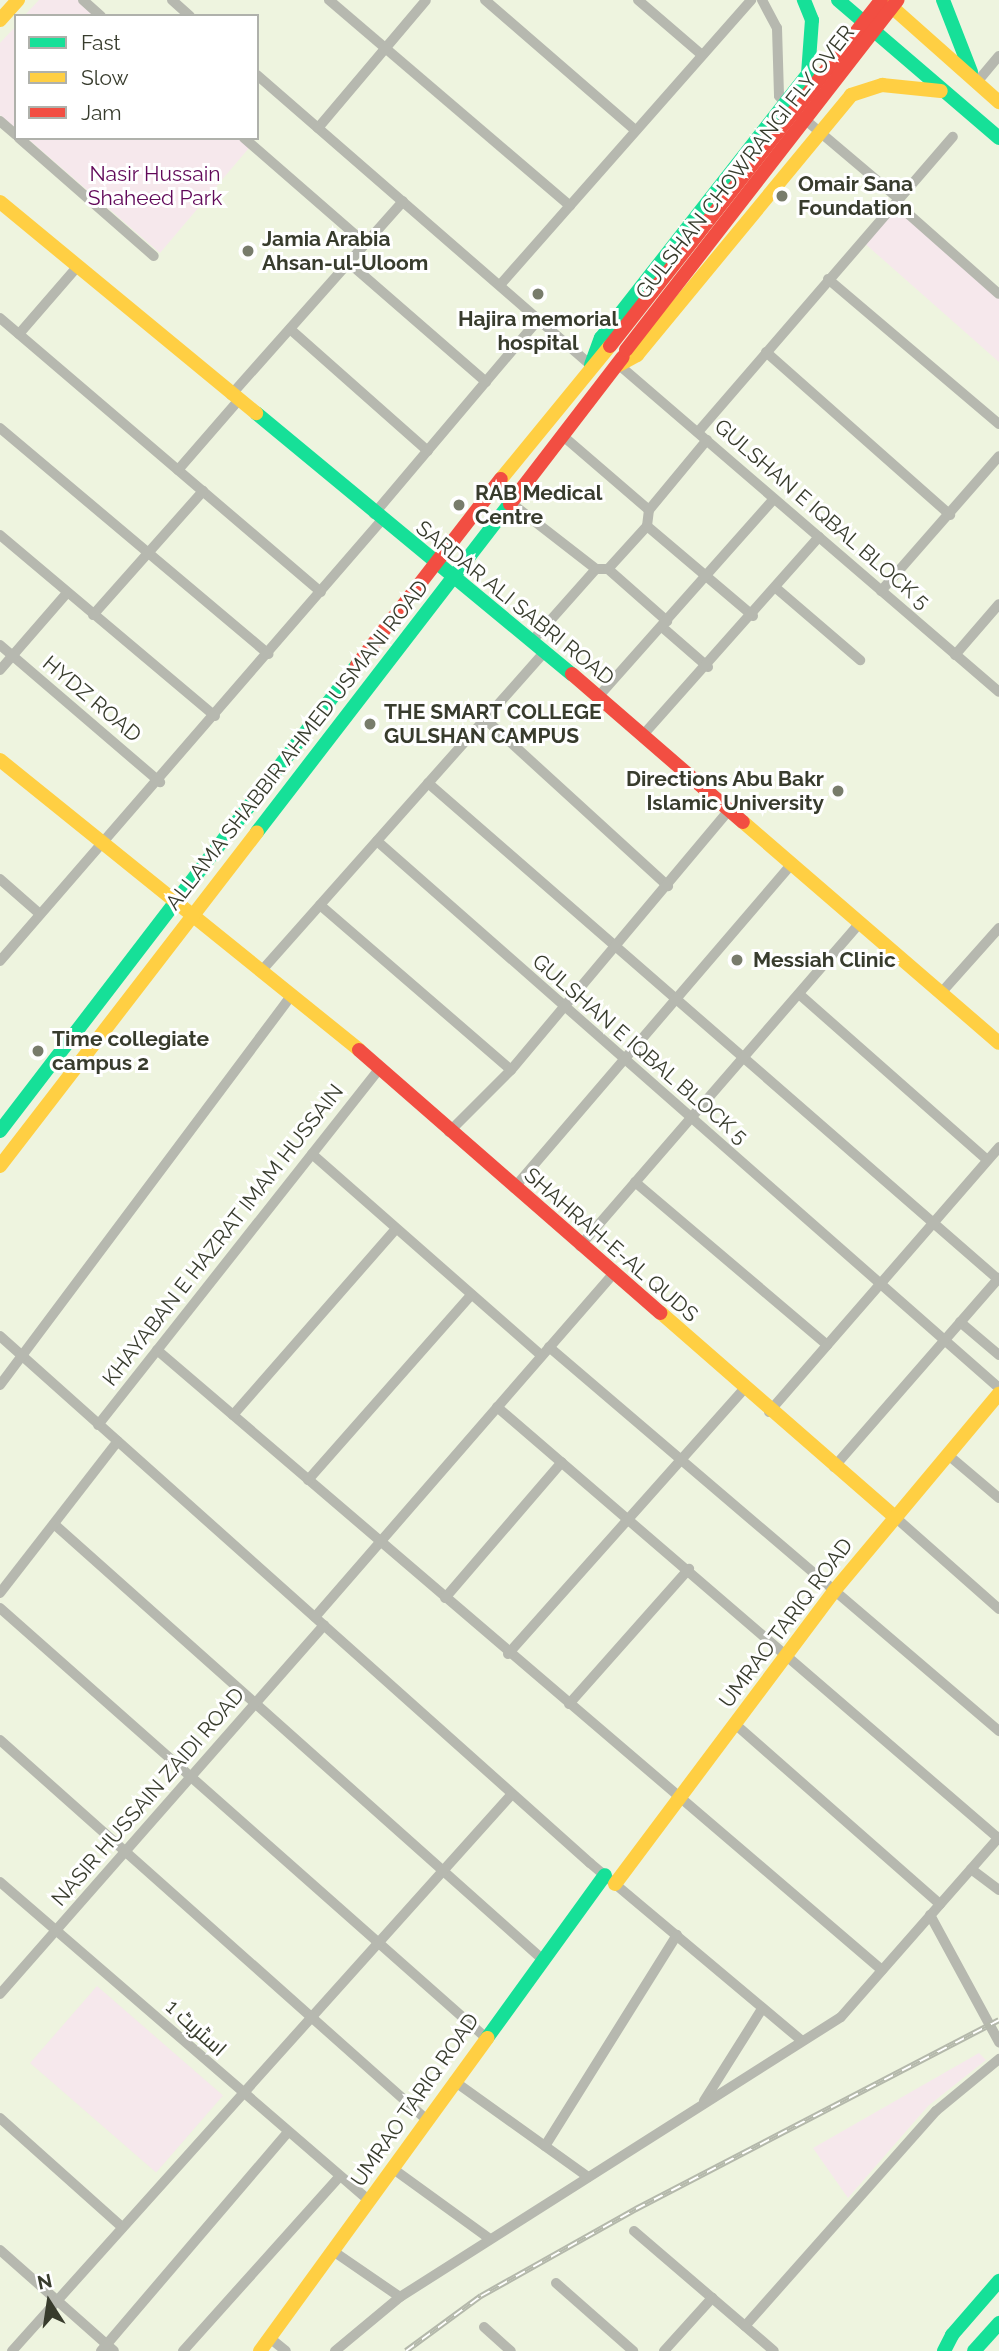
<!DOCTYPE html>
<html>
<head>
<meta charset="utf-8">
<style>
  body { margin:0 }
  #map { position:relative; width:999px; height:2351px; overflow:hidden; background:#eef4df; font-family:Raleway,Cairo,sans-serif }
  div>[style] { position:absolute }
  .green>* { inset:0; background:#f6e8ec; transform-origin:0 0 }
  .street>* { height:10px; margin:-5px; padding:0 5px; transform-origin:5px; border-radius:5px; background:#b6b8af }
  .fast>* { height:14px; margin:-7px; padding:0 7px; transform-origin:7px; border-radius:7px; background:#16e098 }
  .slow>* { height:14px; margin:-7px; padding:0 7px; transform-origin:7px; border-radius:7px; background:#ffcf43 }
  .jam>* { height:14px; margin:-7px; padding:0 7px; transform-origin:7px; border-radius:7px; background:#f24e42 }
  .rail>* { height:6px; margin-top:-3px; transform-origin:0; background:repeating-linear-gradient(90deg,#fff 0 10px,#b4b8ab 0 20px); box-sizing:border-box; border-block:2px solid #b4b8ab }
  .jam-bridge>* { height:14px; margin:-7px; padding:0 7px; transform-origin:7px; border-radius:7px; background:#f24e42 }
  .dots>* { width:19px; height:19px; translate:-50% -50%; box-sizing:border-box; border:4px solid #fff; border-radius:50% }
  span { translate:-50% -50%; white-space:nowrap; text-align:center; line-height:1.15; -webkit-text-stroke:6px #fff; paint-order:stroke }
  .street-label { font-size:21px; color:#383c2d }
  .park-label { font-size:21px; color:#610859 }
  .poi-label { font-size:21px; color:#383c2d; font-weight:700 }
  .left { translate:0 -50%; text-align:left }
  .right { translate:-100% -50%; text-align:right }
  .legend { position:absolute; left:14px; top:14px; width:245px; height:126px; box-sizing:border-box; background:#fff; border:2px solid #afb1ab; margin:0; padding:9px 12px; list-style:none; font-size:21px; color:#383c2d }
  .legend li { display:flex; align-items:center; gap:14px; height:35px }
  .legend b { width:35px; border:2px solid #afb1ab }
  .north { position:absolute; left:14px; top:2267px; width:70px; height:70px; -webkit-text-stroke:5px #fff; paint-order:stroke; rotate:348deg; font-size:19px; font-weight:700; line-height:28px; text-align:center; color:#383c2d }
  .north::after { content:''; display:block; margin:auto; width:24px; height:32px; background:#383c2d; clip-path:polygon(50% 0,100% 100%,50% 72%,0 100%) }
</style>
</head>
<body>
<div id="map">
  <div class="green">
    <i style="clip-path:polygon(39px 0,82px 0,101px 16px,24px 16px)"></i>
    <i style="clip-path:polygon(16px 26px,16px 129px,0 115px,0 43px)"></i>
    <i style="clip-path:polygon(27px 138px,249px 138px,254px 142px,160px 253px)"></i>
    <i style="clip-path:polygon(896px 203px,999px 293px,999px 362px,862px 241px)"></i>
    <i style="left:97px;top:1986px;width:167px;height:102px;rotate:41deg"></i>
    <i style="clip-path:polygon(979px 2053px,986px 2060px,928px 2106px,848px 2198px,813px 2148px)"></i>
  </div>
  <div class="street">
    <i style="left:83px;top:0;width:24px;rotate:42deg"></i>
    <i style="left:172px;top:0;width:24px;rotate:42deg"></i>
    <i style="left:329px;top:0;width:317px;rotate:40.5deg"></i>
    <i style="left:485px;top:0;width:198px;rotate:40.9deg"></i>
    <i style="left:638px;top:0;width:84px;rotate:40.7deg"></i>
    <i style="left:762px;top:0;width:32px;rotate:62deg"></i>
    <i style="left:777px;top:28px;width:68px;rotate:88.3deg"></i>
    <i style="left:779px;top:96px;width:13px;rotate:48deg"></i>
    <i style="left:257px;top:75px;width:442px;rotate:41deg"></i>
    <i style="left:977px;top:82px;width:34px;rotate:-50deg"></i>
    <i style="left:802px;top:117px;width:127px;rotate:40.2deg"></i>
    <i style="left:0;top:121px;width:21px;rotate:41deg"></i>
    <i style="left:318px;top:128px;width:167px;rotate:-49.8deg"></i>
    <i style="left:19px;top:138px;width:179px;rotate:41.2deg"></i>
    <i style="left:244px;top:138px;width:160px;rotate:41deg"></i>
    <i style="left:896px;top:203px;width:137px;rotate:41.5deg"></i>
    <i style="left:348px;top:262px;width:183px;rotate:41deg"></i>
    <i style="left:828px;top:279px;width:224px;rotate:40.3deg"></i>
    <i style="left:500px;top:285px;width:380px;rotate:-48.6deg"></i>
    <i style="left:0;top:318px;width:422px;rotate:40.5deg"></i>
    <i style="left:290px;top:329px;width:184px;rotate:41.5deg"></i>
    <i style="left:19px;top:334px;width:90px;rotate:-49.1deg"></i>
    <i style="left:766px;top:352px;width:246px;rotate:41.5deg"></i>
    <i style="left:619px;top:365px;width:501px;rotate:40.71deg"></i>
    <i style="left:231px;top:395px;width:259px;rotate:-48.4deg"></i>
    <i style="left:0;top:428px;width:351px;rotate:40.1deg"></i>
    <i style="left:698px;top:432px;width:390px;rotate:-49.2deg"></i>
    <i style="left:563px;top:436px;width:113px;rotate:40.7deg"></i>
    <i style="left:178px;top:470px;width:91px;rotate:-49deg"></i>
    <i style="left:511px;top:503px;width:108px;rotate:37.8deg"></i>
    <i style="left:374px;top:514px;width:255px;rotate:-49.8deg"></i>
    <i style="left:647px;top:526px;width:139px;rotate:40.3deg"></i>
    <i style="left:0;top:535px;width:281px;rotate:40.1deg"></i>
    <i style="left:608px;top:569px;width:79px;rotate:41.4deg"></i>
    <i style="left:776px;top:588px;width:111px;rotate:40.6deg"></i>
    <i style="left:881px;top:591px;width:179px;rotate:-48.8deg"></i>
    <i style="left:93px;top:615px;width:166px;rotate:-48.4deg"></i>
    <i style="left:662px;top:627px;width:61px;rotate:41deg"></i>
    <i style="left:532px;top:641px;width:96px;rotate:-48.4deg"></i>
    <i style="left:596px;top:569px;width:12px"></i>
    <i style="left:608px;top:569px;width:58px;rotate:-47.8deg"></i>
    <i style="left:647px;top:526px;width:16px;rotate:-83deg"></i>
    <i style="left:649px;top:510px;width:91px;rotate:-50.4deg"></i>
    <i style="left:0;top:645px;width:211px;rotate:40.6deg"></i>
    <i style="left:955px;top:655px;width:67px;rotate:-49.2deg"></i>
    <i style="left:0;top:670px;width:102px;rotate:-49deg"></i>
    <i style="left:598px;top:697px;width:264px;rotate:-48.4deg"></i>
    <i style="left:485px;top:719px;width:248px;rotate:42.4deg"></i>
    <i style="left:643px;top:735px;width:265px;rotate:-48.4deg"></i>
    <i style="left:428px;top:783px;width:757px;rotate:41.04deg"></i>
    <i style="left:377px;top:841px;width:828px;rotate:41.33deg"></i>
    <i style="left:0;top:879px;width:53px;rotate:41.2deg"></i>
    <i style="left:320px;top:905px;width:252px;rotate:40.8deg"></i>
    <i style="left:0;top:961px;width:582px;rotate:-49.11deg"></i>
    <i style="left:264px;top:968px;width:424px;rotate:-48.4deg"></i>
    <i style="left:941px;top:993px;width:87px;rotate:-48.3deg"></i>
    <i style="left:799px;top:994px;width:251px;rotate:41.4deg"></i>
    <i style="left:449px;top:1132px;width:88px;rotate:-45deg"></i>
    <i style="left:511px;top:1070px;width:339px;rotate:-50deg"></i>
    <i style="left:312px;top:1154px;width:305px;rotate:41.3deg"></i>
    <i style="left:635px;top:1182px;width:252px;rotate:40.3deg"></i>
    <i style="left:514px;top:1188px;width:428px;rotate:-49.4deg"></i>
    <i style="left:580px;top:1246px;width:427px;rotate:-49.1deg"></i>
    <i style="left:960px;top:1322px;width:51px;rotate:40.2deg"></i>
    <i style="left:0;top:1336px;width:791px;rotate:41.77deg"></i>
    <i style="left:590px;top:1863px;width:275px;rotate:40deg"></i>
    <i style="left:549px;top:1347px;width:592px;rotate:40.48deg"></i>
    <i style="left:157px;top:1350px;width:954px;rotate:40.54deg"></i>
    <i style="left:0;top:1385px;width:487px;rotate:-53.2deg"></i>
    <i style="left:497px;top:1407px;width:661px;rotate:40.7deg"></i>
    <i style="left:769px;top:1412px;width:351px;rotate:-49deg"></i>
    <i style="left:233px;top:1415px;width:247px;rotate:-48.8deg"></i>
    <i style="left:98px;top:1425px;width:452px;rotate:-51.7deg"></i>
    <i style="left:947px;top:1454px;width:68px;rotate:40.2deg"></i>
    <i style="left:834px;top:1467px;width:251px;rotate:-48.9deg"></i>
    <i style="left:308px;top:1480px;width:247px;rotate:-48.6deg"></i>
    <i style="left:895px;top:1517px;width:139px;rotate:41.5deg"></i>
    <i style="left:54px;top:1524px;width:652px;rotate:41.71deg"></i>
    <i style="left:0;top:1593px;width:192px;rotate:-52.2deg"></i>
    <i style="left:445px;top:1598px;width:179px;rotate:-49.3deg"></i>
    <i style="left:0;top:1608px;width:648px;rotate:41.49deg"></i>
    <i style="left:315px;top:1617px;width:454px;rotate:-49deg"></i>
    <i style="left:508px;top:1654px;width:353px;rotate:-48.3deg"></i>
    <i style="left:569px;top:1704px;width:181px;rotate:-48.4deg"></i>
    <i style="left:735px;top:1724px;width:273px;rotate:41.3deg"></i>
    <i style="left:0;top:1740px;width:572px;rotate:41.67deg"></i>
    <i style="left:971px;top:1869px;width:35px;rotate:37deg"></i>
    <i style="left:0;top:1882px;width:488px;rotate:40.8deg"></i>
    <i style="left:930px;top:1915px;width:145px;rotate:61.5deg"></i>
    <i style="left:0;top:1994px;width:491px;rotate:-48.7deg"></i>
    <i style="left:454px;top:2081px;width:165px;rotate:35.6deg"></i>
    <i style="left:704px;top:2101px;width:109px;rotate:-57.8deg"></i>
    <i style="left:0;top:2118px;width:164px;rotate:41.8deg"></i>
    <i style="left:545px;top:2146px;width:249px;rotate:-58deg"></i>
    <i style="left:392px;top:2168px;width:121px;rotate:35.9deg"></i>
    <i style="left:634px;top:2231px;width:184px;rotate:40.6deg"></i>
    <i style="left:0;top:2250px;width:152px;rotate:41.5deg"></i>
    <i style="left:333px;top:2251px;width:81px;rotate:34.5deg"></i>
    <i style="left:556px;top:2283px;width:103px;rotate:41.4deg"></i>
    <i style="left:745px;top:2326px;width:288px;rotate:-48.4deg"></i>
    <i style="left:936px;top:2111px;width:82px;rotate:-39.5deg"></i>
    <i style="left:484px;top:2327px;width:36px;rotate:42deg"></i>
    <i style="left:271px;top:2339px;width:19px;rotate:39deg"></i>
    <i style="left:12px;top:2351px;width:748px;rotate:-48.09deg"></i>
    <i style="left:101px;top:2351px;width:287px;rotate:-49.5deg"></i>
    <i style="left:183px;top:2351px;width:234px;rotate:-48.1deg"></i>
    <i style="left:335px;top:2351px;width:85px;rotate:-39.7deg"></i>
    <i style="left:400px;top:2297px;width:522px;rotate:-32.41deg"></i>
    <i style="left:841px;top:2017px;width:240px;rotate:-48.7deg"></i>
    <i style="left:664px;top:2351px;width:72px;rotate:-47.8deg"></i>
  </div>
  <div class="fast">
    <i style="left:838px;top:0;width:212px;rotate:40.6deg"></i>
    <i style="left:943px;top:0;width:77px;rotate:68.7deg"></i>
    <i style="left:591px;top:365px;width:29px;rotate:-70deg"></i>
    <i style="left:601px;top:338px;width:335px;rotate:-51.9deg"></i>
    <i style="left:808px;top:74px;width:54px;rotate:-85.8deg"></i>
    <i style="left:812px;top:20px;width:22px;rotate:-112deg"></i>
    <i style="left:256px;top:413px;width:410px;rotate:39.6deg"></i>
    <i style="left:257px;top:832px;width:414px;rotate:-52.4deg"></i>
    <i style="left:0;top:1131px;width:587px;rotate:-52.54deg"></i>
    <i style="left:487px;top:2038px;width:201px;rotate:-54.1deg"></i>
    <i style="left:952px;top:2335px;width:72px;rotate:-49deg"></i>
    <i style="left:944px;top:2351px;width:18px;rotate:-63deg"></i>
    <i style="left:974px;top:2351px;width:38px;rotate:-48deg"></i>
  </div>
  <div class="slow">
    <i style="left:884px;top:0;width:154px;rotate:41.6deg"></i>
    <i style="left:0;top:20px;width:27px;rotate:-48deg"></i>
    <i style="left:0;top:202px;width:332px;rotate:39.5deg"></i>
    <i style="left:619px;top:365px;width:21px;rotate:-29deg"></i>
    <i style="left:637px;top:355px;width:337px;rotate:-50.5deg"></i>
    <i style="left:851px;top:95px;width:33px;rotate:-18deg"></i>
    <i style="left:882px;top:85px;width:59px;rotate:5.8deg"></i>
    <i style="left:501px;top:479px;width:172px;rotate:-50.7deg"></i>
    <i style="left:0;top:760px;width:461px;rotate:38.9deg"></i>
    <i style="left:743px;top:822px;width:338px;rotate:40.8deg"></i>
    <i style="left:0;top:1166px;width:421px;rotate:-52.4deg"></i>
    <i style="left:661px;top:1313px;width:310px;rotate:41.1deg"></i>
    <i style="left:615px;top:1884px;width:366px;rotate:-53.2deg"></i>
    <i style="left:834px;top:1591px;width:257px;rotate:-50.1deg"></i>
    <i style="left:260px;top:2351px;width:387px;rotate:-54deg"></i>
  </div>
  <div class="jam">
    <i style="left:510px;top:504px;width:185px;rotate:-52.5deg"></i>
    <i style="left:357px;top:665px;width:235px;rotate:-52.3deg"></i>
    <i style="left:572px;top:674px;width:226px;rotate:40.9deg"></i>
    <i style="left:359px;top:1050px;width:400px;rotate:41.1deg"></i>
  </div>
  <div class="rail">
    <i style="left:406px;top:2351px;width:93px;rotate:-36.3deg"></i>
    <i style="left:481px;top:2296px;width:178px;rotate:-29.3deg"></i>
    <i style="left:636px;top:2209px;width:409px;rotate:-27.5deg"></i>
  </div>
  <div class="jam-bridge">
    <i style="left:610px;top:346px;width:439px;rotate:-51.9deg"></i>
    <i style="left:626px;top:350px;width:443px;rotate:-52.2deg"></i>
  </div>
  <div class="dots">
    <i style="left:782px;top:196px;background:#787c6b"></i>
    <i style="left:248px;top:251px;background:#787c6b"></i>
    <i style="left:538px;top:294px;background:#787c6b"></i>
    <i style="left:459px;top:505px;background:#787c6b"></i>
    <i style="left:370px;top:724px;background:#787c6b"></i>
    <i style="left:838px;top:791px;background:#787c6b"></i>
    <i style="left:737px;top:960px;background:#787c6b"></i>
    <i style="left:38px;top:1051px;background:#787c6b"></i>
  </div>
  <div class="street-label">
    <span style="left:745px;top:162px;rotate:-52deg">GULSHAN CHOWRANGI FLY OVER</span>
    <span style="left:822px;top:514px;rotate:41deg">GULSHAN E IQBAL BLOCK 5</span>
    <span style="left:515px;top:603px;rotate:39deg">SARDAR ALI SABRI ROAD</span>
    <span style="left:92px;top:699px;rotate:40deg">HYDZ ROAD</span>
    <span style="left:297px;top:745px;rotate:-52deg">ALLAMA SHABBIR AHMED USMANI ROAD</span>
    <span style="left:640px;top:1049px;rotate:41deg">GULSHAN E IQBAL BLOCK 5</span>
    <span style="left:223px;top:1235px;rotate:-52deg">KHAYABAN E HAZRAT IMAM HUSSAIN</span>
    <span style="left:611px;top:1245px;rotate:41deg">SHAHRAH-E-AL QUDS</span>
    <span style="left:786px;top:1623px;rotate:-53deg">UMRAO TARIQ ROAD</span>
    <span style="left:148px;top:1797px;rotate:-49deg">NASIR HUSSAIN ZAIDI ROAD</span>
    <span style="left:196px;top:2028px;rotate:42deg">اسٹریٹ 1</span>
    <span style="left:415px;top:2100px;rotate:-55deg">UMRAO TARIQ ROAD</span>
  </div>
  <div class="park-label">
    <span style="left:155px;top:186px">Nasir Hussain<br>Shaheed Park</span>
  </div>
  <div class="poi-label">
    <span class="left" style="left:798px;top:196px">Omair Sana<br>Foundation</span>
    <span class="left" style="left:262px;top:251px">Jamia Arabia<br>Ahsan-ul-Uloom</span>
    <span style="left:538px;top:331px">Hajira memorial<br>hospital</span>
    <span class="left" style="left:475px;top:505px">RAB Medical<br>Centre</span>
    <span class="left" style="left:384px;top:724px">THE SMART COLLEGE<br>GULSHAN CAMPUS</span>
    <span class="right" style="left:824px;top:791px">Directions Abu Bakr<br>Islamic University</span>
    <span class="left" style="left:753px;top:960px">Messiah Clinic</span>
    <span class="left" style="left:52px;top:1051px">Time collegiate<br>campus 2</span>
  </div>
  <ul class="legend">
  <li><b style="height:9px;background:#16e098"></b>Fast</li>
  <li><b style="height:9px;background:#ffcf43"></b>Slow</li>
  <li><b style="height:9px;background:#f24e42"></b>Jam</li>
  </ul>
  <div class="north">N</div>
</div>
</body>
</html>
